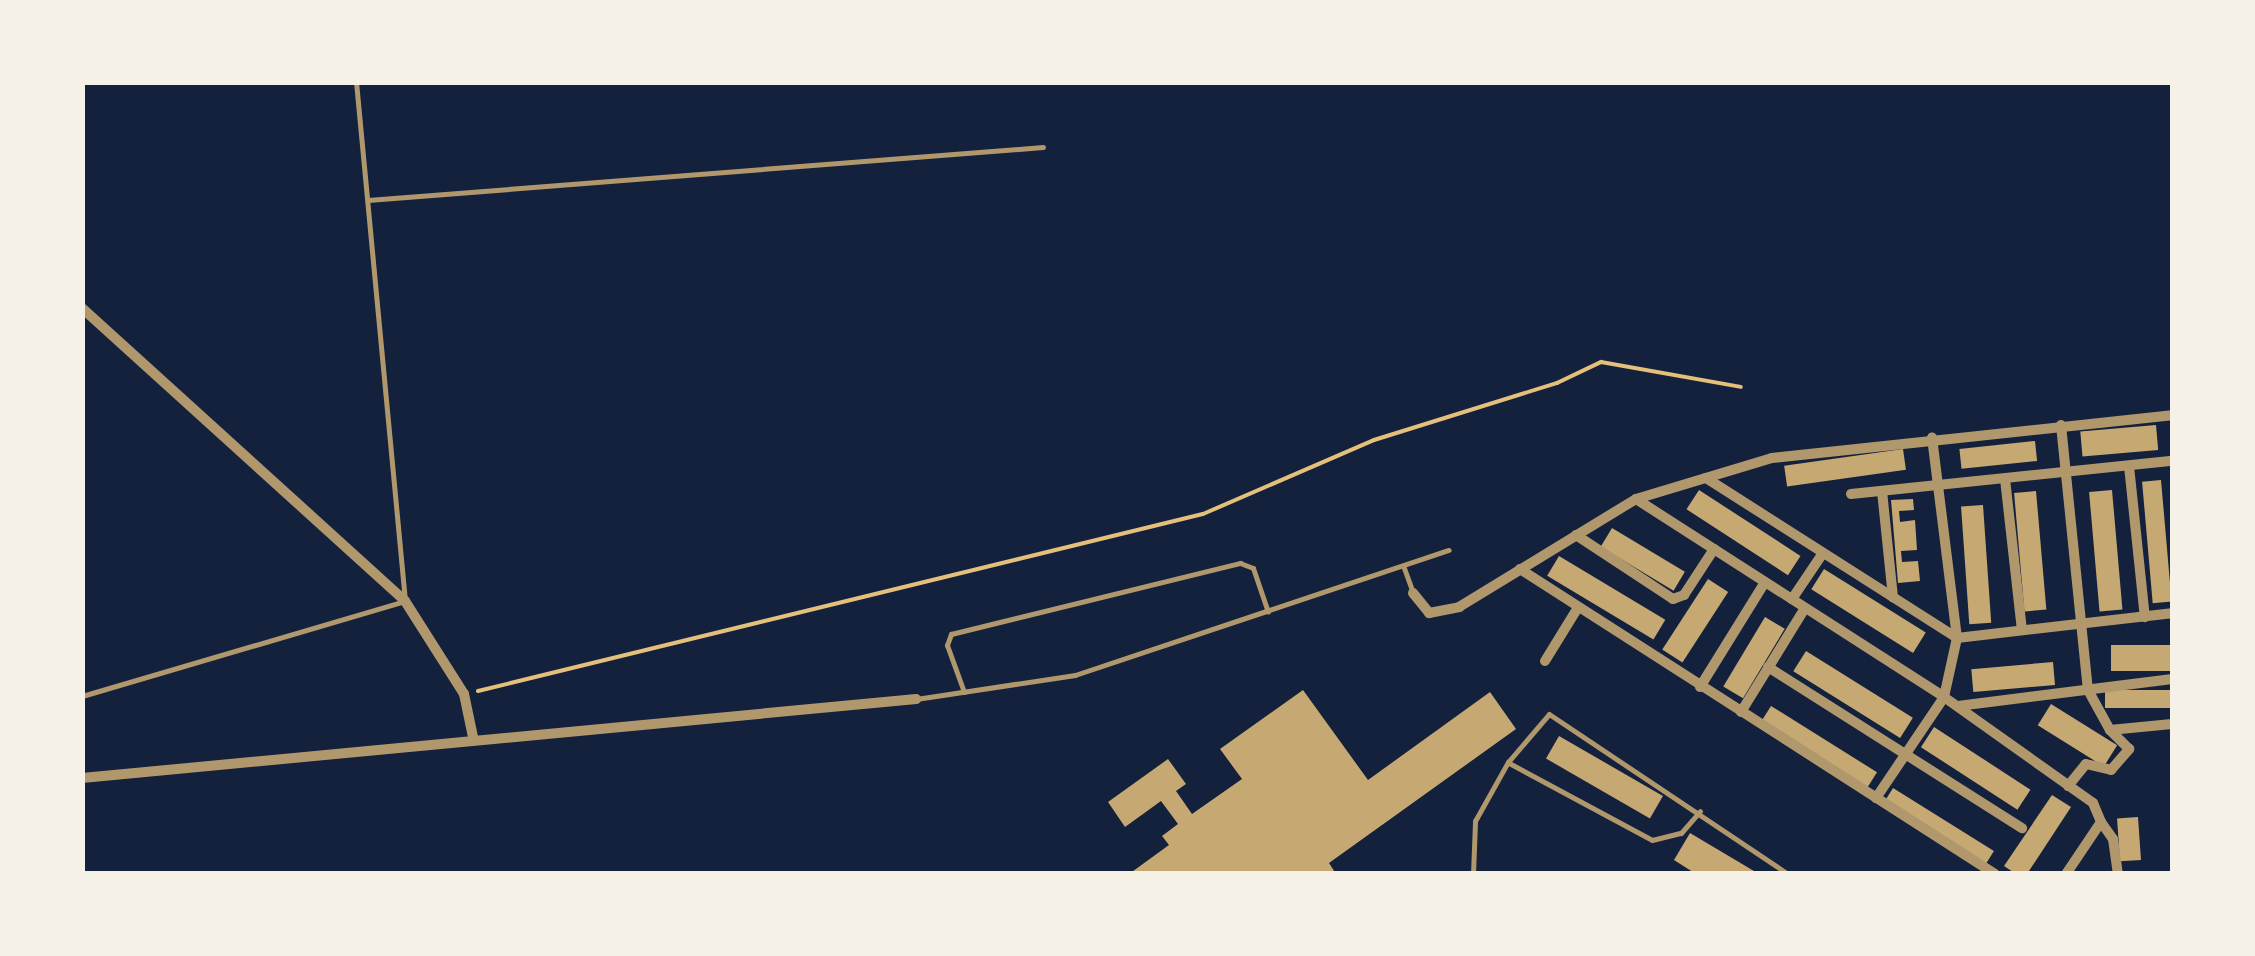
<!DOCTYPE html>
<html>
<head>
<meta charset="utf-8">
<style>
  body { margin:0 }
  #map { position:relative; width:2255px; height:956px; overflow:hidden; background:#14213d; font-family:"Source Sans 3",sans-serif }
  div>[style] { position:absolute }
  .building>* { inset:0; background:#c6a872; transform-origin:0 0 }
  .path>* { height:4px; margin:-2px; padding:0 2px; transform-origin:2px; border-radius:2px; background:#e5c07b }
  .service>* { height:5px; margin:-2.5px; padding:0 2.5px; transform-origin:2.5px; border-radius:2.5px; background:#b1986c }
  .minor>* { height:10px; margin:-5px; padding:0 5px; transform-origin:5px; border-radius:5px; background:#b1986c }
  span { translate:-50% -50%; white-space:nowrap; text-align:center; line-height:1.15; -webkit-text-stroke:10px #f6f1e7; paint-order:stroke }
  .frame { position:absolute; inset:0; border:85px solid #f6f1e7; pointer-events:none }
</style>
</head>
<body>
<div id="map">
  <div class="building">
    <i style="left:2156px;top:425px;width:25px;height:76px;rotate:85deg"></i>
    <i style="left:2035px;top:441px;width:20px;height:76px;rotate:84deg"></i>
    <i style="left:1903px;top:449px;width:21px;height:120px;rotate:82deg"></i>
    <i style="left:2161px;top:480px;width:122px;height:19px;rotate:85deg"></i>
    <i style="left:1699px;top:490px;width:121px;height:23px;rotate:33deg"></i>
    <i style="left:2112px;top:490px;width:120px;height:23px;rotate:85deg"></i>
    <i style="left:2036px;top:491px;width:119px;height:22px;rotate:85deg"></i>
    <i style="clip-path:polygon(1913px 499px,1914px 510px,1899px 511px,1900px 522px,1915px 520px,1917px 550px,1901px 551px,1902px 562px,1918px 561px,1920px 581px,1898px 583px,1891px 500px)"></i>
    <i style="left:1983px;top:505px;width:118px;height:22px;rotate:86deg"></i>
    <i style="left:1612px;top:528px;width:85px;height:22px;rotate:31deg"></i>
    <i style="left:1559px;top:556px;width:124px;height:23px;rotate:31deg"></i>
    <i style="left:1824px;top:569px;width:120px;height:24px;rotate:32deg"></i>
    <i style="left:1708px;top:579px;width:24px;height:84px;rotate:33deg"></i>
    <i style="left:1765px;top:617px;width:23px;height:81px;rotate:31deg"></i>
    <i style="left:2172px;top:645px;width:26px;height:61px;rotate:90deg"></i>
    <i style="left:1806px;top:651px;width:126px;height:24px;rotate:32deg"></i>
    <i style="left:2053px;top:662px;width:23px;height:82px;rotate:85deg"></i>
    <i style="clip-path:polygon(1303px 690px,1368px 780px,1490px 692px,1516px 729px,1329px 863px,1336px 874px,1129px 874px,1169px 845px,1162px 836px,1178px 824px,1161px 801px,1125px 827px,1108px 802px,1168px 759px,1186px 784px,1176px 791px,1192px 814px,1242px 779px,1220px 749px)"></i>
    <i style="left:2172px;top:690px;width:18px;height:67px;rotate:90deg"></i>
    <i style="left:2051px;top:704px;width:78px;height:25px;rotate:32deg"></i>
    <i style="left:1771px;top:706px;width:125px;height:19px;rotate:32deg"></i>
    <i style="left:1934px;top:727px;width:115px;height:24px;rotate:33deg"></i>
    <i style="left:1559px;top:736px;width:120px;height:26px;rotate:30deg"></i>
    <i style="left:1893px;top:788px;width:119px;height:15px;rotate:32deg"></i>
    <i style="clip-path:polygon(2052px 795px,2071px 807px,2027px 874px,2016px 874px,2004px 866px)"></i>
    <i style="left:2138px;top:817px;width:43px;height:21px;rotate:86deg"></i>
    <i style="clip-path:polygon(1690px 833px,1759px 874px,1696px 874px,1674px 860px)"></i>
  </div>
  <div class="path">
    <i style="left:478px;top:691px;width:746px;rotate:-13.72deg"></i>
    <i style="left:1203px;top:514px;width:186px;rotate:-23.4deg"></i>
    <i style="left:1374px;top:440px;width:192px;rotate:-17.3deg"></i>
    <i style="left:1557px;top:383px;width:49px;rotate:-25.5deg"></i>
    <i style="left:1601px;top:362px;width:142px;rotate:10.1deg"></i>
  </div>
  <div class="service">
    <i style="left:368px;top:200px;width:677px;rotate:-4.49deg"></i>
    <i style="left:1404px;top:568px;width:27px;rotate:70deg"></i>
    <i style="left:964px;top:692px;width:50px;rotate:-109.9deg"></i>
    <i style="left:947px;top:645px;width:12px;rotate:-70deg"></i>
    <i style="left:951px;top:634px;width:298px;rotate:-13.8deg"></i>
    <i style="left:1240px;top:563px;width:14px;rotate:21deg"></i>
    <i style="left:1253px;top:568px;width:46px;rotate:71.2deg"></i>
    <i style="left:82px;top:696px;width:337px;rotate:-16.4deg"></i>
    <i style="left:405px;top:601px;width:521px;rotate:-95.39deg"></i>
    <i style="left:916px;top:699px;width:161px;rotate:-8.6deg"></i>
    <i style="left:1075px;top:675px;width:394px;rotate:-18.5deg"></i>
    <i style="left:1509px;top:763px;width:162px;rotate:28.3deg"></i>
    <i style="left:1652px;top:840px;width:30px;rotate:-14deg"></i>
    <i style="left:1681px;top:833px;width:29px;rotate:-49deg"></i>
    <i style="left:1473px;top:874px;width:53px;rotate:-87.8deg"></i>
    <i style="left:1475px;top:821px;width:68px;rotate:-60.8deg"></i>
    <i style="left:1508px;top:762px;width:63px;rotate:-49.5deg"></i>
    <i style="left:1549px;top:714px;width:288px;rotate:33.8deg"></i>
  </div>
  <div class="minor">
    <i style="left:82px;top:308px;width:436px;rotate:42.2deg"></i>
    <i style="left:405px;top:601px;width:110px;rotate:57.6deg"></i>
    <i style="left:464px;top:694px;width:44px;rotate:78.2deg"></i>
    <i style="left:2061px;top:425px;width:266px;rotate:84.2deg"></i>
    <i style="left:2088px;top:690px;width:46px;rotate:61.2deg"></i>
    <i style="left:2110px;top:730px;width:62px;rotate:-5.5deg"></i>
    <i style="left:2129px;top:466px;width:152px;rotate:84deg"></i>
    <i style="left:1706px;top:478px;width:298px;rotate:32.5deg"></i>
    <i style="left:1957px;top:638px;width:216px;rotate:-6.6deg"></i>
    <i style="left:2005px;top:479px;width:152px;rotate:83.6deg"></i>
    <i style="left:1882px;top:491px;width:107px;rotate:84.1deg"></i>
    <i style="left:1851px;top:494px;width:323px;rotate:-5.9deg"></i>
    <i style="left:1636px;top:499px;width:366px;rotate:32.7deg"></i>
    <i style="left:1944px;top:697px;width:183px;rotate:35.4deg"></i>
    <i style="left:2093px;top:803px;width:21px;rotate:67deg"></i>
    <i style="left:2101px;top:822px;width:63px;rotate:123.9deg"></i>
    <i style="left:1576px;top:535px;width:116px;rotate:33.4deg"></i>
    <i style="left:1673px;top:599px;width:12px;rotate:-20deg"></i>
    <i style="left:1684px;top:595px;width:55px;rotate:-56.9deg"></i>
    <i style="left:1520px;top:569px;width:564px;rotate:32.7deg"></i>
    <i style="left:1413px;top:593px;width:26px;rotate:51deg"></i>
    <i style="left:1429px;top:613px;width:31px;rotate:-11deg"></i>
    <i style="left:1459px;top:607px;width:207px;rotate:-31.4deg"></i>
    <i style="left:1636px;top:499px;width:142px;rotate:-16.8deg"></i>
    <i style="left:1772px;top:458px;width:402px;rotate:-6.1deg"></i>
    <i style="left:1792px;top:599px;width:55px;rotate:-56deg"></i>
    <i style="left:1545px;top:661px;width:61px;rotate:-58.4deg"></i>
    <i style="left:1768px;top:667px;width:301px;rotate:32.4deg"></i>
    <i style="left:1700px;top:687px;width:123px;rotate:-58.2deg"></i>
    <i style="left:1958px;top:706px;width:216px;rotate:-7.2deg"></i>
    <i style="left:1741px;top:712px;width:122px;rotate:-58.4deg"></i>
    <i style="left:82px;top:778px;width:838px;rotate:-5.41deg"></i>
    <i style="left:2068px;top:786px;width:28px;rotate:-51deg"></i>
    <i style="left:2086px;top:764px;width:26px;rotate:13deg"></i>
    <i style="left:2111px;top:770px;width:28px;rotate:-49deg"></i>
    <i style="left:2129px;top:749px;width:27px;rotate:-135deg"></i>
    <i style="left:1876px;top:798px;width:122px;rotate:-56deg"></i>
    <i style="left:1944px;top:697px;width:60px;rotate:-77.6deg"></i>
    <i style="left:1957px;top:638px;width:202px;rotate:-97.1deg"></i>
    <i style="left:2101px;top:822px;width:21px;rotate:55deg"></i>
    <i style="left:2113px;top:839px;width:35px;rotate:82deg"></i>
  </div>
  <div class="frame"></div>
</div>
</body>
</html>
